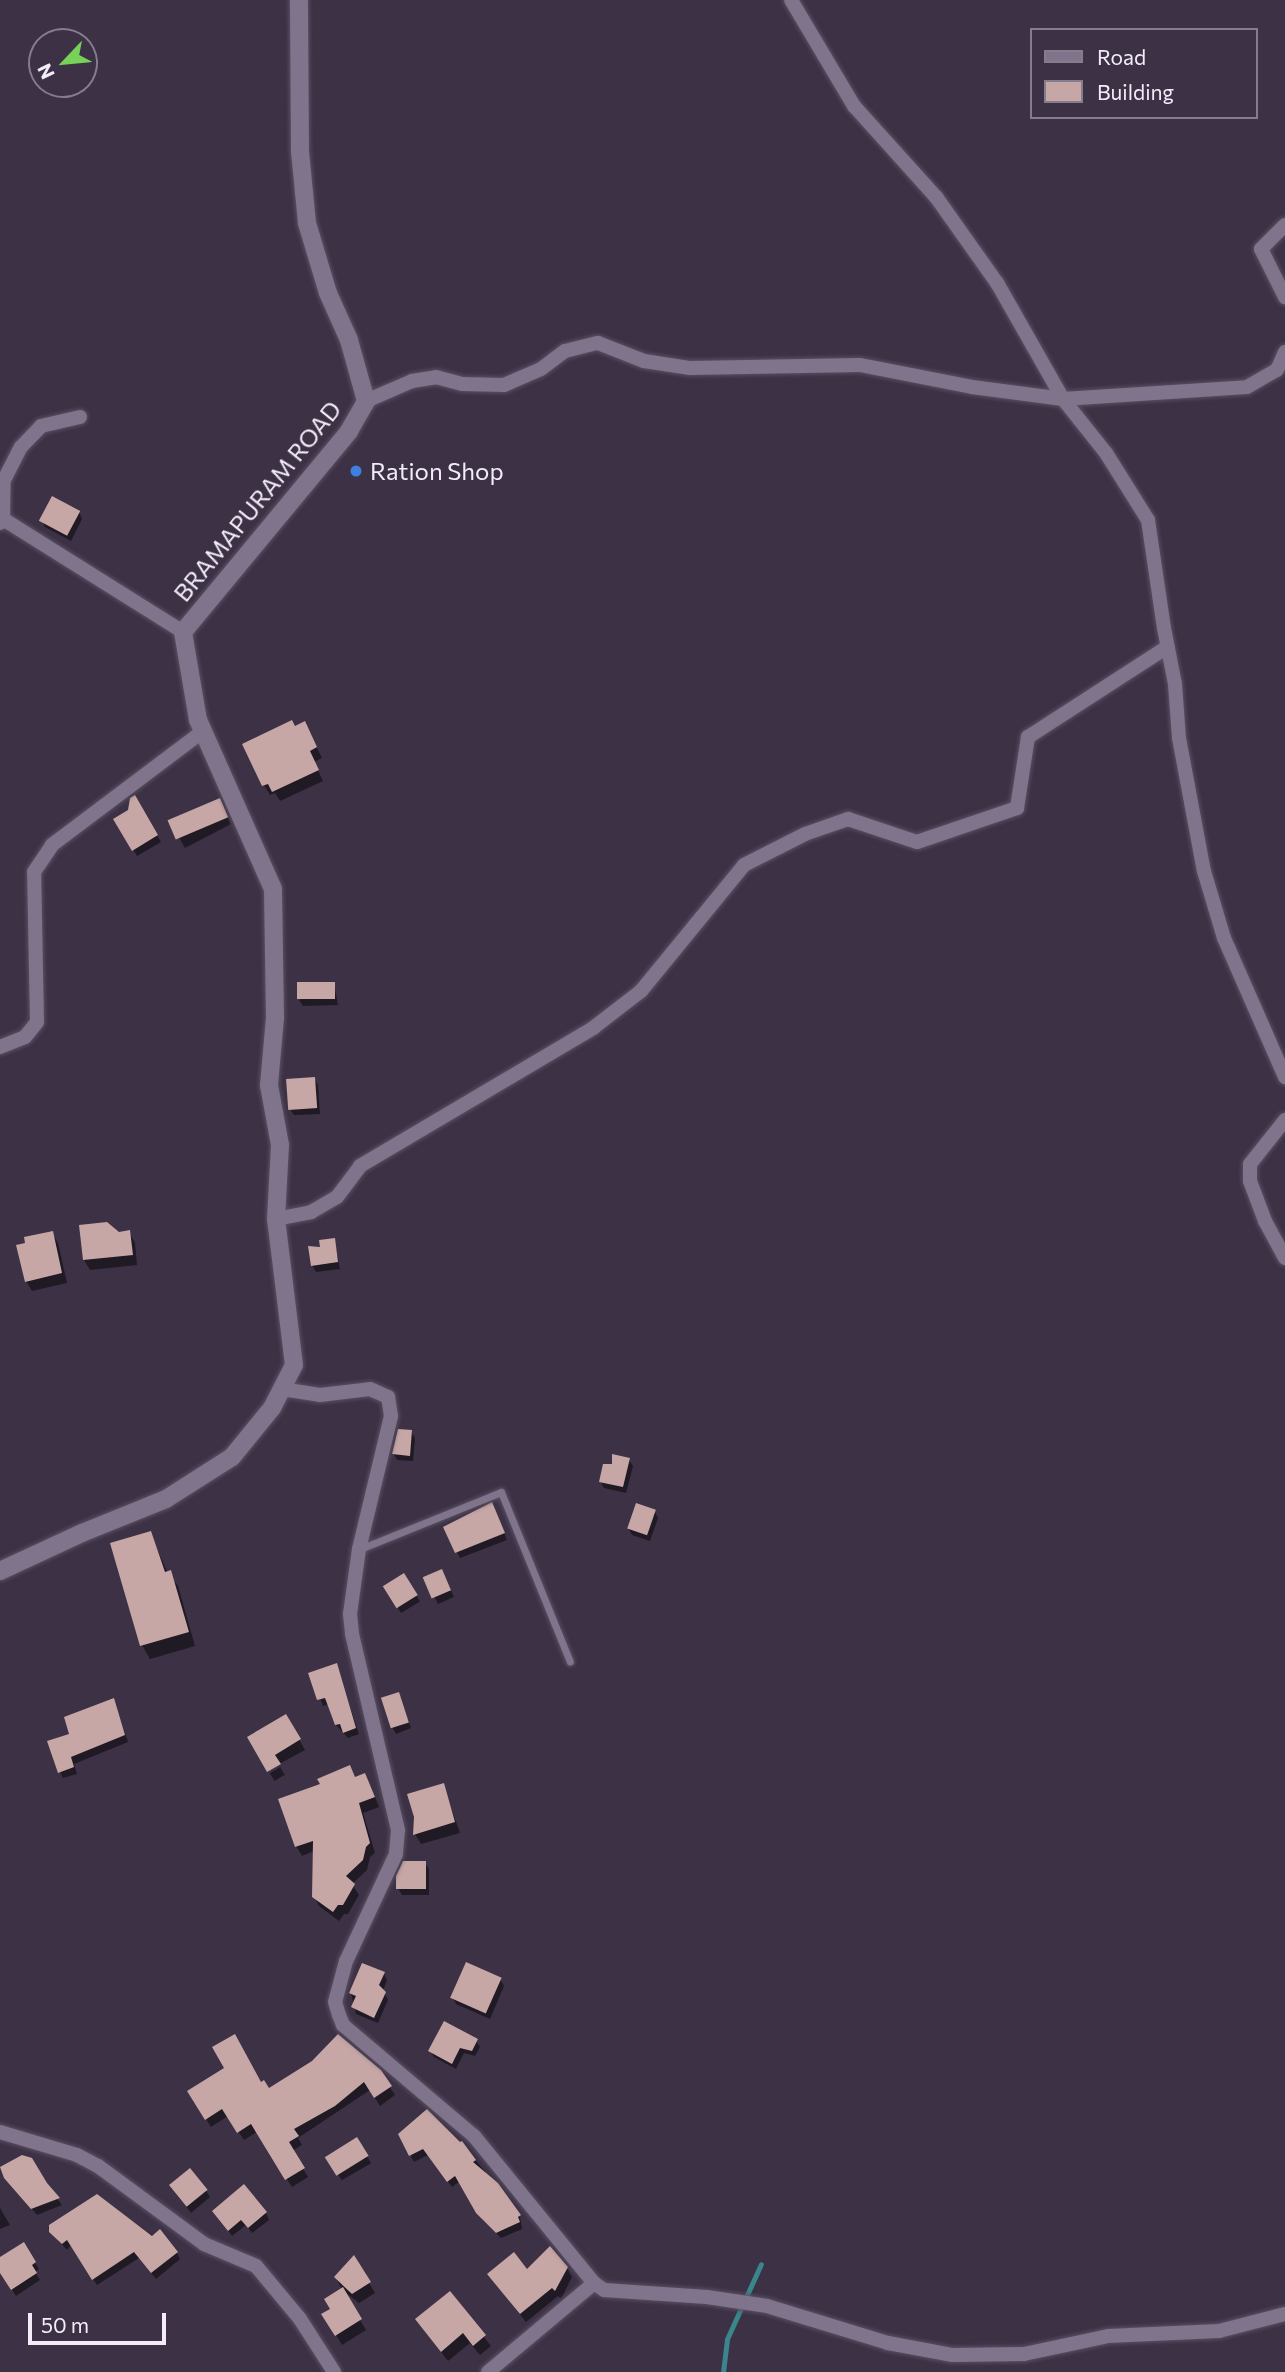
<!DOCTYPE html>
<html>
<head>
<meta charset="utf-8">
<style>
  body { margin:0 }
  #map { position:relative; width:1285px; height:2372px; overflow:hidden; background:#3c3145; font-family:Commissioner,sans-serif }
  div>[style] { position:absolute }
  .shadow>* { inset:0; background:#0007; transform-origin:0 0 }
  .stream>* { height:5px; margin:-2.5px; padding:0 2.5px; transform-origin:2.5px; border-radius:2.5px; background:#3b858c }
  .building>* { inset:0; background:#c7a7a6; transform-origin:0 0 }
  .roads { filter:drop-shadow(0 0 2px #595061) drop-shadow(0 0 2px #595061) }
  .service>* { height:7px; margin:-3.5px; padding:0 3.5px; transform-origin:3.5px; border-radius:3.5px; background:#7f748b }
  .minor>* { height:14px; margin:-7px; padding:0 7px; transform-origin:7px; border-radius:7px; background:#7f748b }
  .tertiary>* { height:18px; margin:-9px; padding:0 9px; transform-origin:9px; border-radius:9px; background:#7f748b }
  .dots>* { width:19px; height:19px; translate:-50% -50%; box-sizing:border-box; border:4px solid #3c3145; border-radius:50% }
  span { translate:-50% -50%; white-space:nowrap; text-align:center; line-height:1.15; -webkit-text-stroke:7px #3c3145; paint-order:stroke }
  .poi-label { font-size:24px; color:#f3edfa }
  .left { translate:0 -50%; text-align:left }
  .street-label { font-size:24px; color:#f3edfa }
  .legend { position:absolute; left:1030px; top:28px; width:228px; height:91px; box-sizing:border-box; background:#3c3145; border:2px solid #857c8d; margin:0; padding:9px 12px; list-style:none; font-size:21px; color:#f3edfa }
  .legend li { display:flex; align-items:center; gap:14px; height:35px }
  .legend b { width:35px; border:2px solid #857c8d }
  .north { position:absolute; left:28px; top:28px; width:70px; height:70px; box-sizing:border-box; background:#3c3145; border:2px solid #857c8d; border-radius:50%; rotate:244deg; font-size:19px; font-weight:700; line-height:28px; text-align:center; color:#f3edfa }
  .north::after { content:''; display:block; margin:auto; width:24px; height:32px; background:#78d158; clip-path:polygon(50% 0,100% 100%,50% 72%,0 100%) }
  .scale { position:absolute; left:28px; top:2313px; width:138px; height:32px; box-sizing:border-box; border:4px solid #f3edfa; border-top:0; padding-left:9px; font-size:21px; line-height:24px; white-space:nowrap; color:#f3edfa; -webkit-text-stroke:5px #3c3145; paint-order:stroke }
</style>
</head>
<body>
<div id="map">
  <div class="shadow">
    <i style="clip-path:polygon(79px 512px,82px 519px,71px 541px,45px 527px,42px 521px)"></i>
    <i style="clip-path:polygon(295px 728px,310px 734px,322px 758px,314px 762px,323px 781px,280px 801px,275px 793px,270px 795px,264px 785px)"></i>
    <i style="clip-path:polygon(134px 797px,161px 842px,137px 856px,115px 819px,130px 811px)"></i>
    <i style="clip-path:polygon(223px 806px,231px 824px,185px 848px,172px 825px)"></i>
    <i style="clip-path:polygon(334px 984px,338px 1005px,303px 1006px,299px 1000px)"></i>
    <i style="clip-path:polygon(314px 1078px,318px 1085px,320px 1114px,294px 1115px,290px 1109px)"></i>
    <i style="clip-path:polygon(129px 1232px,135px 1243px,137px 1265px,90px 1270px,84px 1260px)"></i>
    <i style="clip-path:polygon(52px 1233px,58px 1243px,67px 1283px,32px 1291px,26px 1281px)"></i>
    <i style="clip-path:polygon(334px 1240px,340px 1269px,316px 1272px,312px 1265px,322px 1249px)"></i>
    <i style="clip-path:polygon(411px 1432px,415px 1438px,413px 1461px,397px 1460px,394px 1454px)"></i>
    <i style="clip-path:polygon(629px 1460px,633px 1466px,626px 1493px,604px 1488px,600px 1481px)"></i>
    <i style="clip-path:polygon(495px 1511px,507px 1540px,460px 1558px,457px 1552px)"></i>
    <i style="clip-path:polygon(655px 1512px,658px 1518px,650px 1541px,632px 1535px,628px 1528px)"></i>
    <i style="clip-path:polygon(150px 1534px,168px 1573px,178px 1586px,195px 1646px,150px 1659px,142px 1645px)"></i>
    <i style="left:404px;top:1575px;width:31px;height:22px;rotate:59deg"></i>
    <i style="clip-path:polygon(445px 1578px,454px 1597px,438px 1604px,426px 1579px)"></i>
    <i style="clip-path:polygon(336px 1665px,359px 1734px,348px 1738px,336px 1725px,329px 1704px,323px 1706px,311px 1674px)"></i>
    <i style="clip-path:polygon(113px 1700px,128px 1742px,74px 1764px,77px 1774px,63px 1778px,60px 1772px,71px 1735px)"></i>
    <i style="clip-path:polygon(401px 1700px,411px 1728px,396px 1734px,392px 1727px)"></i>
    <i style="clip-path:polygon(286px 1716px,305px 1750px,268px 1770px)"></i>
    <i style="left:280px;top:1767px;width:9px;height:12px;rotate:58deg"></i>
    <i style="clip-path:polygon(356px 1779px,370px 1785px,379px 1807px,363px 1813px,375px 1853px,370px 1857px,367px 1870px,352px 1884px,359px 1895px,348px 1914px,344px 1914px,339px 1921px,319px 1906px,314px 1896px,314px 1851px,302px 1856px,296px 1846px)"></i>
    <i style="clip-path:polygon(443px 1785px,460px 1833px,421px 1844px,415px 1834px)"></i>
    <i style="clip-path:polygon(425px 1863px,429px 1869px,429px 1895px,402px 1895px,398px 1888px)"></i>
    <i style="clip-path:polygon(384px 1974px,387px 1980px,383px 1991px,388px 2000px,378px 2023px,356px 2014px,351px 1993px)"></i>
    <i style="clip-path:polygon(500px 1979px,504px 1986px,490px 2019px,456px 2004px,453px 1998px)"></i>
    <i style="clip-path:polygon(476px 2041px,480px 2047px,475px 2056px,464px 2053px,456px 2069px,434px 2057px,430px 2051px)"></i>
    <i style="clip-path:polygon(379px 2071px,395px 2095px,380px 2106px,370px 2090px,298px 2138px,302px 2145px,292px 2151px,308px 2177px,292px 2187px,257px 2132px,244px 2140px,228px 2116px,211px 2127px,189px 2092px,261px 2084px,268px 2091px)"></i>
    <i style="clip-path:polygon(400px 2135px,462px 2143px,520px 2216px,522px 2229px,501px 2238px,482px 2219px,460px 2181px,452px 2187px,428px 2155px,414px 2162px)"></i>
    <i style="left:357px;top:2139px;width:28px;height:34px;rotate:60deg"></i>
    <i style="clip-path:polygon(5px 2175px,46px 2185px,62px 2205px,37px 2215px)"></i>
    <i style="clip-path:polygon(206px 2191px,210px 2197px,191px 2213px,175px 2192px)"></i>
    <i style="clip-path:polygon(97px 2196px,177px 2253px,180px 2259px,156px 2279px,139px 2258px,97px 2285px,71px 2245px,67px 2250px,48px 2228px)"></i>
    <i style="clip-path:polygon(0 2208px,10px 2225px,0 2229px)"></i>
    <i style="clip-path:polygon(214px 2211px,266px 2213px,269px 2220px,252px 2233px,246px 2225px,232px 2236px)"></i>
    <i style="clip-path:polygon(23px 2244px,39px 2269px,35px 2272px,40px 2280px,16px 2296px,3px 2275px,0 2259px)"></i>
    <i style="clip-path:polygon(354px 2258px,375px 2293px,359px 2303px,342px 2290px,366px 2330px,342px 2345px,324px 2315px,332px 2310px,342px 2289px,336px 2278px)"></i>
    <i style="clip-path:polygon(567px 2268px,572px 2277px,561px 2299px,558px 2296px,526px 2322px,495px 2283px,527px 2271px)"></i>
    <i style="clip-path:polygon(450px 2293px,491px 2346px,480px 2355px,470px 2343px,448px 2361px,417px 2320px)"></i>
  </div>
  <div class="stream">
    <i style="left:723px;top:2372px;width:33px;rotate:-83deg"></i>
    <i style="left:727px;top:2339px;width:82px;rotate:-65.6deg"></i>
  </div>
  <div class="building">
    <i style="left:52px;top:496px;width:32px;height:28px;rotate:28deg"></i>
    <i style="clip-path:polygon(292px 720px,295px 726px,305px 721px,317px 747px,310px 751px,319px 770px,272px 792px,268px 784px,262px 786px,242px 744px)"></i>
    <i style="clip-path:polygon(135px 795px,158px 835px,132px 851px,113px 819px,128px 810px,130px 798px)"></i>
    <i style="left:220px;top:798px;width:21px;height:57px;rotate:67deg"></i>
    <i style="left:335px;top:982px;width:17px;height:38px;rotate:90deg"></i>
    <i style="left:315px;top:1077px;width:31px;height:29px;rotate:86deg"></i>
    <i style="clip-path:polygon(107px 1222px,119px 1232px,130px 1230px,133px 1255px,83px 1260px,79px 1225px)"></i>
    <i style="clip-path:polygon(53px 1231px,62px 1273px,25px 1282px,16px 1245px,25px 1243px,24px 1237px)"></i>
    <i style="clip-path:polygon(335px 1238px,338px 1262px,311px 1266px,308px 1246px,320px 1247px,319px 1240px)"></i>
    <i style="clip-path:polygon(398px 1429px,412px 1430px,410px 1456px,392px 1454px)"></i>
    <i style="clip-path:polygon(612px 1454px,630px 1458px,623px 1487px,599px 1482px,603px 1464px,612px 1464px)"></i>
    <i style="clip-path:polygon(492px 1502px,505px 1533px,455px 1553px,443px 1527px)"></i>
    <i style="left:636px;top:1503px;width:21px;height:27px;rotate:19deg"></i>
    <i style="clip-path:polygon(151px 1531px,165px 1572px,171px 1570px,189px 1632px,140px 1646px,110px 1543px)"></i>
    <i style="left:442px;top:1569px;width:23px;height:21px;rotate:67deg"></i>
    <i style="left:404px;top:1573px;width:26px;height:25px;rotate:58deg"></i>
    <i style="clip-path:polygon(337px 1663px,356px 1728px,343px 1733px,340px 1724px,335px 1725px,325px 1698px,317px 1700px,308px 1673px)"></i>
    <i style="left:399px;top:1692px;width:32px;height:19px;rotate:72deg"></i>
    <i style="clip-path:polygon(114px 1698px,125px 1735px,71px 1757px,74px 1767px,58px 1773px,47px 1741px,69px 1734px,64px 1717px)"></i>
    <i style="clip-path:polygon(286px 1714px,301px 1739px,275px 1755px,281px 1764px,267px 1772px,247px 1737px)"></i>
    <i style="clip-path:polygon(350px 1765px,355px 1777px,365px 1773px,375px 1797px,359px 1803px,370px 1843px,366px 1847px,363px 1860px,346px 1876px,355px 1884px,343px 1905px,338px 1905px,333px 1912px,312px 1897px,313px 1841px,295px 1847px,278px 1799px,320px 1784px,317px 1779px)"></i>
    <i style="clip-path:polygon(444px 1783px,455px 1822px,413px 1835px,414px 1817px,407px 1794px)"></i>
    <i style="clip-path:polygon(403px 1861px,426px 1861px,426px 1889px,396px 1889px,396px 1876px)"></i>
    <i style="left:466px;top:1962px;width:39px;height:39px;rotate:24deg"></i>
    <i style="clip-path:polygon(362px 1963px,385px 1972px,379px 1985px,386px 1992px,374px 2018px,351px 2007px,356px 1996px,349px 1993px)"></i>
    <i style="clip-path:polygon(444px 2021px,478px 2039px,472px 2051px,460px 2048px,452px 2064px,428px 2051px)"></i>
    <i style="clip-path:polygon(235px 2034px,261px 2082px,264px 2080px,269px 2088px,312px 2061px,338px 2034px,381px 2070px,392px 2086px,374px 2098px,364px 2082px,335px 2106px,294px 2129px,299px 2136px,289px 2142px,305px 2168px,285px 2180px,251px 2124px,237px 2133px,222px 2109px,205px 2120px,187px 2091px,224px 2068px,212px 2047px)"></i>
    <i style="clip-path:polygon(427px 2109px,460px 2142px,462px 2141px,476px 2160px,473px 2162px,498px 2183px,521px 2215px,518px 2217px,520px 2222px,496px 2233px,476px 2213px,455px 2176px,447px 2182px,423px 2149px,409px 2156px,398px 2134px)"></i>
    <i style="left:357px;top:2137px;width:22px;height:38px;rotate:58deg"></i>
    <i style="clip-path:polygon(22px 2155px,32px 2158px,47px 2183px,60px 2198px,31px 2209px,4px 2178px,0 2167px)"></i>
    <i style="left:190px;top:2168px;width:28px;height:27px;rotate:51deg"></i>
    <i style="clip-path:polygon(244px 2184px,267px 2212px,248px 2228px,241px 2220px,228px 2231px,212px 2211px)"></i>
    <i style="clip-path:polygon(97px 2194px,152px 2236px,160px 2229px,178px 2252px,151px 2273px,134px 2252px,92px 2280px,67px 2240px,62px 2244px,49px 2232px,49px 2225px)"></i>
    <i style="clip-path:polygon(24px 2242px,36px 2262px,32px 2265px,37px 2273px,11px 2290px,0 2273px,0 2257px)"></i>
    <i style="clip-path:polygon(550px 2246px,568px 2267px,555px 2291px,552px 2288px,520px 2314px,487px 2274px,514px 2252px,527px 2269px)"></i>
    <i style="clip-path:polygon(354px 2255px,371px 2282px,352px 2294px,334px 2277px)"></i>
    <i style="clip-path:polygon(343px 2287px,362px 2319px,335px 2336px,321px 2314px,330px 2309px,324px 2299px)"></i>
    <i style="clip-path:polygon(450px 2291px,486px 2335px,473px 2346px,463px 2333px,441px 2352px,415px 2319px)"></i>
  </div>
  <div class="roads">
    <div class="service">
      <i style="left:360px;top:1549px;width:152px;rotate:-22deg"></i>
      <i style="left:501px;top:1492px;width:183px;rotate:67.9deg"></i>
    </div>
    <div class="minor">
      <i style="left:1285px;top:225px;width:34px;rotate:135deg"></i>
      <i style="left:1261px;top:249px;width:54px;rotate:63.4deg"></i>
      <i style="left:1063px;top:399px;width:69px;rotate:51.5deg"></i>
      <i style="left:1106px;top:453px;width:79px;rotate:57.9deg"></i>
      <i style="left:1148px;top:520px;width:109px;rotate:81.6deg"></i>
      <i style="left:1164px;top:628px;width:57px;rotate:78.9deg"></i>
      <i style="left:1175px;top:684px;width:54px;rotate:85.8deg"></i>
      <i style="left:1179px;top:738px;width:135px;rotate:79.4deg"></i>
      <i style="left:1204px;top:871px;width:70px;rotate:73.4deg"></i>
      <i style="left:1224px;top:938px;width:152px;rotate:66.3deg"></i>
      <i style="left:1063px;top:399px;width:184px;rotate:-3.7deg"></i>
      <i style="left:1247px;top:387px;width:34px;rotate:-30deg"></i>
      <i style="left:1277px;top:370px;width:20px;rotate:-66deg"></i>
      <i style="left:366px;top:401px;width:50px;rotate:-23.5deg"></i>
      <i style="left:412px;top:381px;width:24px;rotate:-9deg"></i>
      <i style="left:436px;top:377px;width:27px;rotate:15deg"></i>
      <i style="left:462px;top:384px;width:42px;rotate:1.4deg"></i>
      <i style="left:504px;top:385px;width:40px;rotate:-23.4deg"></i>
      <i style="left:541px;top:369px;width:30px;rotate:-37deg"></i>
      <i style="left:565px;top:351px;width:34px;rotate:-14deg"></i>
      <i style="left:598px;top:343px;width:49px;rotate:21.4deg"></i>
      <i style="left:644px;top:361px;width:47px;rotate:8.7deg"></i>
      <i style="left:690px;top:368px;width:170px;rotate:-1deg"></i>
      <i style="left:860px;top:365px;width:114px;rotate:11.1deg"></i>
      <i style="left:972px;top:387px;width:92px;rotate:7.5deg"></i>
      <i style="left:1063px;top:399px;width:133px;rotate:-119.6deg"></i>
      <i style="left:997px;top:283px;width:105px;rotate:-125.3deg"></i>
      <i style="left:936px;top:197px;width:122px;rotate:-132deg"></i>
      <i style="left:854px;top:106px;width:123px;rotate:-120.7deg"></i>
      <i style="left:3px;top:519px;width:213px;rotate:32.1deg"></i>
      <i style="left:0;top:523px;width:5px;rotate:-53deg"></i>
      <i style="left:3px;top:519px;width:39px;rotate:-89deg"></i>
      <i style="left:4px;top:480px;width:37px;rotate:-63deg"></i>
      <i style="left:21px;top:447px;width:29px;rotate:-46deg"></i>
      <i style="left:41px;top:426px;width:40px;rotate:-13deg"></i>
      <i style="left:0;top:1047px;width:27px;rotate:-22deg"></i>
      <i style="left:25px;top:1037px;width:19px;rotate:-51deg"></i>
      <i style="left:37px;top:1022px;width:150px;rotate:-91.1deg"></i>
      <i style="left:34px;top:872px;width:32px;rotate:-56deg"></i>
      <i style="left:52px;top:845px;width:188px;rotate:-37deg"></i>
      <i style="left:1285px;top:1120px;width:56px;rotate:128.5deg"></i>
      <i style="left:1250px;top:1164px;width:17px;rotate:90deg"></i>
      <i style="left:1250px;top:1181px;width:43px;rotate:69.4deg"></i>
      <i style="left:1265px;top:1221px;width:42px;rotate:61.6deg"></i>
      <i style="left:276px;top:1219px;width:36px;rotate:-11deg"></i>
      <i style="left:311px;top:1212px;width:30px;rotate:-30deg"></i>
      <i style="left:337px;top:1197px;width:39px;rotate:-53deg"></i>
      <i style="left:360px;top:1166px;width:271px;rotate:-30.6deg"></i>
      <i style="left:593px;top:1028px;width:61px;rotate:-37.6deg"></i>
      <i style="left:641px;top:991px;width:163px;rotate:-50.7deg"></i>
      <i style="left:744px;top:865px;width:68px;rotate:-26.9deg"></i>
      <i style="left:805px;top:834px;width:46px;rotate:-19.2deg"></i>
      <i style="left:848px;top:819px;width:73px;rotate:18.4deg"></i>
      <i style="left:917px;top:842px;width:106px;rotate:-18.8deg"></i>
      <i style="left:1017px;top:808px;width:72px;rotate:-81.2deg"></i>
      <i style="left:1028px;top:737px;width:166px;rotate:-32.9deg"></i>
      <i style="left:282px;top:1389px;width:38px;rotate:9deg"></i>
      <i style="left:320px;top:1395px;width:50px;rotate:-6.8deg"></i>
      <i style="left:370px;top:1389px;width:20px;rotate:24deg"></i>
      <i style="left:388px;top:1397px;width:19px;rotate:81deg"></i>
      <i style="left:391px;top:1416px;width:137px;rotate:103.5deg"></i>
      <i style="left:359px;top:1549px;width:66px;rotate:97.9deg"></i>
      <i style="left:350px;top:1614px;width:20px;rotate:84deg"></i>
      <i style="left:352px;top:1634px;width:201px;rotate:76.8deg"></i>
      <i style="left:398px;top:1830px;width:24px;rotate:95deg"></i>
      <i style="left:396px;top:1854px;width:118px;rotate:115deg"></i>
      <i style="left:346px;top:1961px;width:42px;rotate:105deg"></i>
      <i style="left:335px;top:2002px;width:14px;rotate:73deg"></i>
      <i style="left:339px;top:2015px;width:11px;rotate:68deg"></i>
      <i style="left:343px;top:2025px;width:172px;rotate:40.3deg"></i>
      <i style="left:474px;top:2136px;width:190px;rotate:50.8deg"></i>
      <i style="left:594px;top:2283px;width:12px;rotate:35deg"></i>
      <i style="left:604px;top:2290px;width:103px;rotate:3.9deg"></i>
      <i style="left:707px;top:2297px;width:61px;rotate:8.5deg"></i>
      <i style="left:767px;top:2306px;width:127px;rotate:17deg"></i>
      <i style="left:888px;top:2343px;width:66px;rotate:10.5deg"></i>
      <i style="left:953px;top:2355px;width:71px;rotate:-0.8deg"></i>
      <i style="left:1024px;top:2354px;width:86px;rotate:-12.1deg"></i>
      <i style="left:1108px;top:2336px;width:111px;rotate:-2.6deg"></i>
      <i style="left:1219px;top:2331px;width:68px;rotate:-14.4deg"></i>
      <i style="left:0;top:2132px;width:80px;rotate:16.6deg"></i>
      <i style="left:77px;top:2155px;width:24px;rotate:28deg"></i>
      <i style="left:98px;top:2166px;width:132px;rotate:36.3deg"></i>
      <i style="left:204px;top:2244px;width:56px;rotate:22.9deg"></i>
      <i style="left:256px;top:2266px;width:69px;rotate:50.3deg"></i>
      <i style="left:300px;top:2319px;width:63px;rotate:57.3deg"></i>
      <i style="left:488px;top:2372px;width:138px;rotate:-40deg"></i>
    </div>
    <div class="tertiary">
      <i style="left:0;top:1571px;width:90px;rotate:-24.9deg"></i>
      <i style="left:82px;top:1533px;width:91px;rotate:-22deg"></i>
      <i style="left:166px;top:1499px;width:78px;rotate:-32.5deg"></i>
      <i style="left:232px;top:1457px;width:63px;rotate:-50.8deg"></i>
      <i style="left:272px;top:1408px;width:48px;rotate:-62.9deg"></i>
      <i style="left:294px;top:1365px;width:147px;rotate:-97deg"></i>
      <i style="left:276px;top:1219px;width:74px;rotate:-86.9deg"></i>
      <i style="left:280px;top:1145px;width:61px;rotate:-100.4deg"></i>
      <i style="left:269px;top:1085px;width:67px;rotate:-84.9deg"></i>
      <i style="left:275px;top:1018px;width:129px;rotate:-90.9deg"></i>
      <i style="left:273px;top:889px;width:185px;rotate:-113.9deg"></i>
      <i style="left:198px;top:720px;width:89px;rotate:-99.7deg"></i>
      <i style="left:183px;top:632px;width:261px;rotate:-50.4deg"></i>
      <i style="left:349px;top:431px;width:34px;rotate:-60deg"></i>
      <i style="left:366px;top:401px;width:63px;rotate:-105.6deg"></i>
      <i style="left:349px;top:340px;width:51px;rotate:-114.1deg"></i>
      <i style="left:328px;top:293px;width:73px;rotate:-106.7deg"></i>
      <i style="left:307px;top:223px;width:71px;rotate:-95.6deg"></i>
      <i style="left:300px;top:152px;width:152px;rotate:-90.4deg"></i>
    </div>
  </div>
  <div class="dots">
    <i style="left:356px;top:471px;background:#3f7fe0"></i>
  </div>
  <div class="poi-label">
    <span class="left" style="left:370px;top:471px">Ration Shop</span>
  </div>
  <div class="street-label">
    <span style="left:257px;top:501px;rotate:-51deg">BRAMAPURAM ROAD</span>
  </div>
  <ul class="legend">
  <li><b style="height:9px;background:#7f748b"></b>Road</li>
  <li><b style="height:19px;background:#c7a7a6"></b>Building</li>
  </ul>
  <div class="north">N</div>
  <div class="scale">50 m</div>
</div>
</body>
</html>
